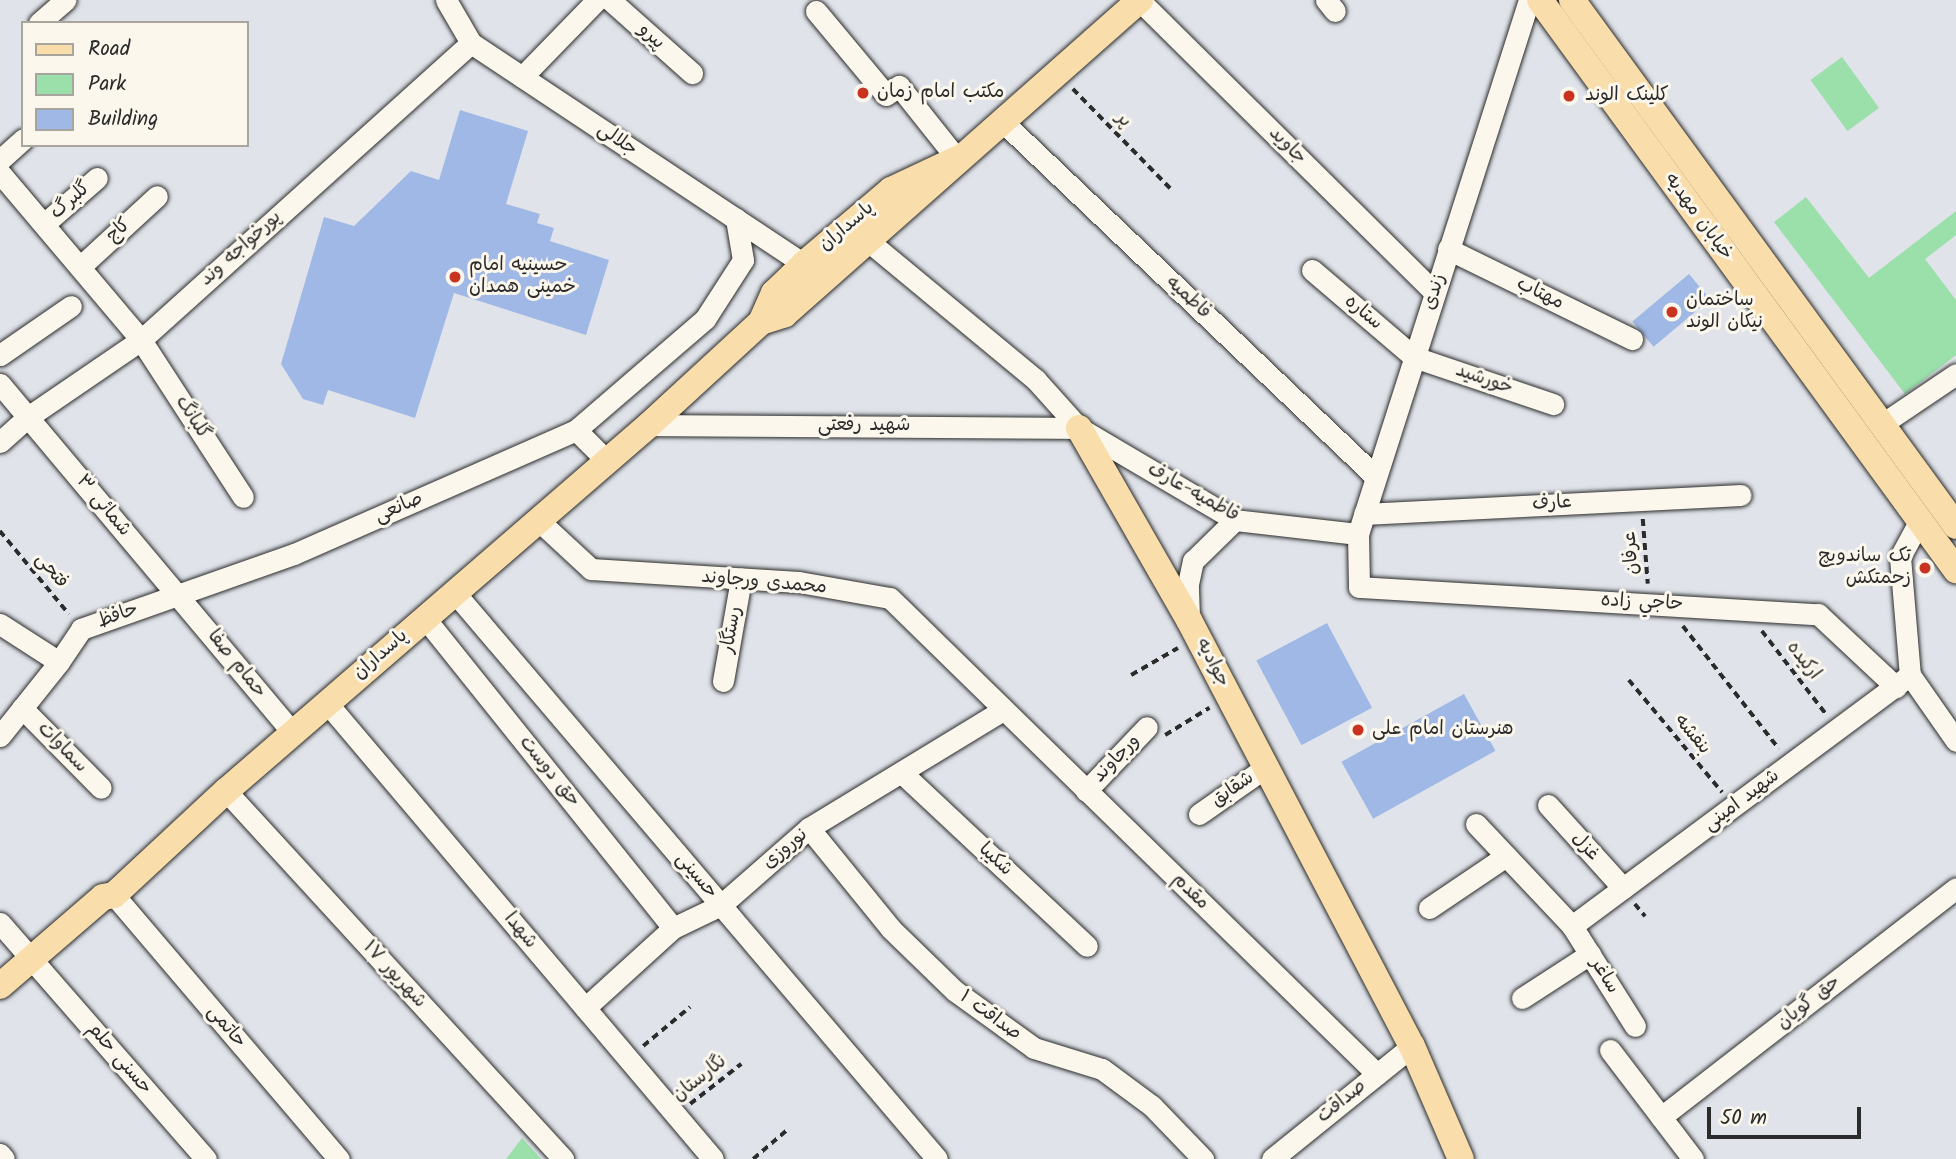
<!DOCTYPE html>
<html>
<head>
<meta charset="utf-8">
<style>
  body { margin:0 }
  #map { position:relative; width:1956px; height:1159px; overflow:hidden; background:#e0e4ea; font-family:Kalam,"Playpen Sans Arabic",sans-serif }
  div>[style] { position:absolute }
  .green>* { inset:0; background:#9bdfab; transform-origin:0 0 }
  .building>* { inset:0; background:#a0b8e5; transform-origin:0 0 }
  .path>* { height:3.5px; margin-top:-1.75px; transform-origin:0; background:repeating-linear-gradient(90deg,#2b2b2b 0 7px,transparent 0 12px) }
  .roads { filter:drop-shadow(0 0 2px #2b2b2b) drop-shadow(0 0 2px #2b2b2b) }
  .minor>* { height:21px; margin:-10.5px; padding:0 10.5px; transform-origin:10.5px; border-radius:10.5px; background:#fbf7ec }
  .major>* { height:26px; margin:-13px; padding:0 13px; transform-origin:13px; border-radius:13px; background:#f9deab }
  .dots>* { width:19px; height:19px; translate:-50% -50%; box-sizing:border-box; border:4px solid #fbf7ec; border-radius:50% }
  span { translate:-50% -50%; white-space:nowrap; text-align:center; line-height:1.15; -webkit-text-stroke:6px #fbf7ec; paint-order:stroke }
  .street-label { font-size:19px; color:#2b2b2b }
  .poi-label { font-size:19px; color:#2b2b2b }
  .left { translate:0 -50%; text-align:left }
  .right { translate:-100% -50%; text-align:right }
  .legend { position:absolute; left:21px; top:21px; width:228px; height:126px; box-sizing:border-box; background:#fbf7ec; border:2px solid #a8a59f; margin:0; padding:9px 12px; list-style:none; font-size:21px; color:#2b2b2b }
  .legend li { display:flex; align-items:center; gap:14px; height:35px }
  .legend b { width:35px; border:2px solid #a8a59f }
  .scale { position:absolute; left:1707px; top:1107px; width:154px; height:32px; box-sizing:border-box; border:4px solid #2b2b2b; border-top:0; padding-left:9px; font-size:21px; line-height:24px; white-space:nowrap; color:#2b2b2b; -webkit-text-stroke:5px #fbf7ec; paint-order:stroke }
</style>
</head>
<body>
<div id="map">
  <div class="green">
    <i style="left:1842px;top:57px;width:63px;height:39px;rotate:54deg"></i>
    <i style="clip-path:polygon(1806px 197px,1869px 278px,1956px 211px,1956px 235px,1925px 259px,1956px 300px,1956px 355px,1905px 394px,1774px 222px)"></i>
    <i style="clip-path:polygon(522px 1138px,541px 1159px,506px 1159px)"></i>
  </div>
  <div class="building">
    <i style="clip-path:polygon(460px 110px,528px 131px,506px 204px,540px 214px,537px 223px,554px 228px,550px 241px,609px 260px,586px 335px,454px 293px,415px 418px,328px 390px,323px 405px,303px 399px,281px 364px,324px 217px,354px 226px,411px 171px,439px 180px)"></i>
    <i style="left:1689px;top:274px;width:33px;height:74px;rotate:50deg"></i>
    <i style="left:1327px;top:623px;width:96px;height:80px;rotate:62deg"></i>
    <i style="left:1464px;top:694px;width:65px;height:140px;rotate:61deg"></i>
  </div>
  <div class="path">
    <i style="left:1073px;top:89px;width:139px;rotate:45.6deg"></i>
    <i style="left:1643px;top:519px;width:65px;rotate:85.6deg"></i>
    <i style="left:0;top:531px;width:108px;rotate:50.3deg"></i>
    <i style="left:1683px;top:626px;width:156px;rotate:52deg"></i>
    <i style="left:1762px;top:631px;width:105px;rotate:52.4deg"></i>
    <i style="left:1131px;top:675px;width:54px;rotate:-29.9deg"></i>
    <i style="left:1629px;top:680px;width:146px;rotate:50.3deg"></i>
    <i style="left:1165px;top:735px;width:52px;rotate:-31.5deg"></i>
    <i style="left:1635px;top:904px;width:16px;rotate:50deg"></i>
    <i style="left:643px;top:1046px;width:61px;rotate:-39.7deg"></i>
    <i style="left:690px;top:1104px;width:65px;rotate:-38.1deg"></i>
    <i style="left:753px;top:1159px;width:45px;rotate:-40.5deg"></i>
  </div>
  <div class="roads">
    <div class="minor">
      <i style="left:446px;top:0;width:50px;rotate:59.8deg"></i>
      <i style="left:471px;top:43px;width:400px;rotate:33.6deg"></i>
      <i style="left:610px;top:0;width:110px;rotate:41.7deg"></i>
      <i style="left:1139px;top:0;width:415px;rotate:44.7deg"></i>
      <i style="left:1326px;top:0;width:14px;rotate:51deg"></i>
      <i style="left:1529px;top:0;width:561px;rotate:107.76deg"></i>
      <i style="left:1358px;top:534px;width:53px;rotate:88.9deg"></i>
      <i style="left:1359px;top:587px;width:460px;rotate:3.4deg"></i>
      <i style="left:1818px;top:614px;width:107px;rotate:43.1deg"></i>
      <i style="left:816px;top:11px;width:109px;rotate:50.2deg"></i>
      <i style="left:886px;top:95px;width:16px;rotate:-35deg"></i>
      <i style="left:899px;top:86px;width:93px;rotate:51.5deg"></i>
      <i style="left:39px;top:23px;width:35px;rotate:-41deg"></i>
      <i style="left:522px;top:77px;width:107px;rotate:-45.8deg"></i>
      <i style="left:1001px;top:120px;width:516px;rotate:43.59deg"></i>
      <i style="left:0;top:160px;width:31px;rotate:-42deg"></i>
      <i style="left:0;top:173px;width:219px;rotate:49.8deg"></i>
      <i style="left:141px;top:340px;width:187px;rotate:57deg"></i>
      <i style="left:44px;top:224px;width:70px;rotate:-41deg"></i>
      <i style="left:867px;top:240px;width:219px;rotate:39.6deg"></i>
      <i style="left:1036px;top:380px;width:64px;rotate:48.1deg"></i>
      <i style="left:1079px;top:428px;width:181px;rotate:30.5deg"></i>
      <i style="left:1235px;top:520px;width:124px;rotate:6.5deg"></i>
      <i style="left:1448px;top:249px;width:205px;rotate:26.1deg"></i>
      <i style="left:81px;top:266px;width:103px;rotate:-42.6deg"></i>
      <i style="left:1312px;top:270px;width:134px;rotate:40.5deg"></i>
      <i style="left:1414px;top:357px;width:147px;rotate:18.7deg"></i>
      <i style="left:0;top:355px;width:86px;rotate:-34.6deg"></i>
      <i style="left:0;top:384px;width:456px;rotate:50deg"></i>
      <i style="left:1882px;top:424px;width:89px;rotate:-34deg"></i>
      <i style="left:649px;top:425px;width:430px;rotate:0.4deg"></i>
      <i style="left:576px;top:430px;width:170px;rotate:-40.7deg"></i>
      <i style="left:705px;top:319px;width:70px;rotate:-57.2deg"></i>
      <i style="left:743px;top:260px;width:42px;rotate:-99.7deg"></i>
      <i style="left:0;top:442px;width:38px;rotate:-42deg"></i>
      <i style="left:28px;top:417px;width:137px;rotate:-34.3deg"></i>
      <i style="left:141px;top:340px;width:444px;rotate:-42deg"></i>
      <i style="left:1364px;top:514px;width:377px;rotate:-2.9deg"></i>
      <i style="left:538px;top:520px;width:72px;rotate:42.8deg"></i>
      <i style="left:591px;top:569px;width:208px;rotate:3.6deg"></i>
      <i style="left:799px;top:582px;width:92px;rotate:10deg"></i>
      <i style="left:890px;top:598px;width:681px;rotate:44.35deg"></i>
      <i style="left:1920px;top:520px;width:42px;rotate:118.4deg"></i>
      <i style="left:1900px;top:557px;width:118px;rotate:85.2deg"></i>
      <i style="left:1910px;top:675px;width:80px;rotate:55.1deg"></i>
      <i style="left:455px;top:593px;width:743px;rotate:49.58deg"></i>
      <i style="left:424px;top:617px;width:398px;rotate:51.3deg"></i>
      <i style="left:1189px;top:618px;width:34px;rotate:-92deg"></i>
      <i style="left:1188px;top:584px;width:24px;rotate:-78deg"></i>
      <i style="left:1193px;top:561px;width:59px;rotate:-44.3deg"></i>
      <i style="left:0;top:624px;width:70px;rotate:32.8deg"></i>
      <i style="left:59px;top:662px;width:40px;rotate:-56deg"></i>
      <i style="left:81px;top:629px;width:226px;rotate:-19.4deg"></i>
      <i style="left:294px;top:554px;width:308px;rotate:-23.7deg"></i>
      <i style="left:576px;top:430px;width:44px;rotate:45deg"></i>
      <i style="left:723px;top:681px;width:104px;rotate:-80deg"></i>
      <i style="left:327px;top:703px;width:597px;rotate:49.75deg"></i>
      <i style="left:22px;top:708px;width:112px;rotate:45.4deg"></i>
      <i style="left:0;top:736px;width:95px;rotate:-51.4deg"></i>
      <i style="left:902px;top:773px;width:253px;rotate:43.1deg"></i>
      <i style="left:226px;top:791px;width:499px;rotate:47.5deg"></i>
      <i style="left:1086px;top:791px;width:88px;rotate:-46.4deg"></i>
      <i style="left:1548px;top:805px;width:112px;rotate:47.9deg"></i>
      <i style="left:1199px;top:814px;width:82px;rotate:-35deg"></i>
      <i style="left:1476px;top:824px;width:140px;rotate:46.7deg"></i>
      <i style="left:1572px;top:926px;width:118px;rotate:57.8deg"></i>
      <i style="left:809px;top:828px;width:130px;rotate:50.9deg"></i>
      <i style="left:891px;top:929px;width:89px;rotate:44.1deg"></i>
      <i style="left:955px;top:991px;width:97px;rotate:35.8deg"></i>
      <i style="left:1034px;top:1048px;width:71px;rotate:17.2deg"></i>
      <i style="left:1102px;top:1069px;width:62px;rotate:36.5deg"></i>
      <i style="left:1152px;top:1106px;width:74px;rotate:46.1deg"></i>
      <i style="left:114px;top:895px;width:347px;rotate:49.6deg"></i>
      <i style="left:1429px;top:908px;width:93px;rotate:-34deg"></i>
      <i style="left:0;top:923px;width:313px;rotate:48.9deg"></i>
      <i style="left:1572px;top:926px;width:421px;rotate:-36.6deg"></i>
      <i style="left:1522px;top:998px;width:81px;rotate:-32.9deg"></i>
      <i style="left:585px;top:1008px;width:119px;rotate:-42.3deg"></i>
      <i style="left:673px;top:928px;width:53px;rotate:-25.6deg"></i>
      <i style="left:721px;top:905px;width:117px;rotate:-41.2deg"></i>
      <i style="left:809px;top:828px;width:227px;rotate:-31.3deg"></i>
      <i style="left:1610px;top:1050px;width:137px;rotate:52.7deg"></i>
      <i style="left:1661px;top:1117px;width:373px;rotate:-37.8deg"></i>
      <i style="left:0;top:1154px;width:6px;rotate:51deg"></i>
      <i style="left:1272px;top:1159px;width:180px;rotate:-38.9deg"></i>
    </div>
    <div class="major">
      <i style="left:1540px;top:0;width:706px;rotate:53.88deg"></i>
      <i style="left:1572px;top:0;width:651px;rotate:53.87deg"></i>
      <i style="left:761px;top:322px;width:25px;rotate:-18deg"></i>
      <i style="left:785px;top:314px;width:474px;rotate:-41.5deg"></i>
      <i style="left:1079px;top:428px;width:221px;rotate:60.2deg"></i>
      <i style="left:1189px;top:620px;width:481px;rotate:62.4deg"></i>
      <i style="left:1412px;top:1046px;width:123px;rotate:66.6deg"></i>
      <i style="left:0;top:986px;width:136px;rotate:-40.8deg"></i>
      <i style="left:103px;top:897px;width:11px;rotate:-10deg"></i>
      <i style="left:114px;top:895px;width:153px;rotate:-42.9deg"></i>
      <i style="left:226px;top:791px;width:559px;rotate:-40.87deg"></i>
      <i style="left:649px;top:425px;width:152px;rotate:-42.6deg"></i>
      <i style="left:761px;top:322px;width:32px;rotate:-66deg"></i>
      <i style="left:774px;top:293px;width:42px;rotate:-44deg"></i>
      <i style="left:804px;top:264px;width:114px;rotate:-40.4deg"></i>
      <i style="left:891px;top:190px;width:73px;rotate:-25.2deg"></i>
    </div>
  </div>
  <div class="dots">
    <i style="left:863px;top:93px;background:#c8321e"></i>
    <i style="left:1569px;top:96px;background:#c8321e"></i>
    <i style="left:455px;top:277px;background:#c8321e"></i>
    <i style="left:1672px;top:312px;background:#c8321e"></i>
    <i style="left:1925px;top:568px;background:#c8321e"></i>
    <i style="left:1358px;top:730px;background:#c8321e"></i>
  </div>
  <div class="street-label">
    <span style="left:651px;top:37px;rotate:42deg">پیرو</span>
    <span style="left:1123px;top:120px;rotate:46deg">پر</span>
    <span style="left:617px;top:140px;rotate:34deg">جلالی</span>
    <span style="left:1287px;top:146px;rotate:45deg">جاوید</span>
    <span style="left:71px;top:201px;rotate:-41deg">گلبرگ</span>
    <span style="left:1698px;top:217px;rotate:54deg">خیابان مهدیه</span>
    <span style="left:847px;top:227px;rotate:-40deg">پاسداران</span>
    <span style="left:119px;top:231px;rotate:-42deg">کاج</span>
    <span style="left:241px;top:249px;rotate:-42deg">پورخواجه وند</span>
    <span style="left:1435px;top:292px;rotate:-72deg">زندی</span>
    <span style="left:1540px;top:294px;rotate:26deg">مهتاب</span>
    <span style="left:1188px;top:298px;rotate:43deg">فاطمیه</span>
    <span style="left:1363px;top:313px;rotate:40deg">ستاره</span>
    <span style="left:1484px;top:380px;rotate:19deg">خورشید</span>
    <span style="left:192px;top:418px;rotate:57deg">گلبانگ</span>
    <span style="left:864px;top:426px">شهید رفعتی</span>
    <span style="left:1193px;top:493px;rotate:29deg">فاطمیه-عارف</span>
    <span style="left:1552px;top:504px;rotate:-3deg">عارف</span>
    <span style="left:103px;top:506px;rotate:50deg">شمائی ۳</span>
    <span style="left:399px;top:508px;rotate:-24deg">صانعی</span>
    <span style="left:1632px;top:553px;rotate:-94deg">عرفان</span>
    <span style="left:51px;top:571px;rotate:50deg">فتحی</span>
    <span style="left:764px;top:583px;rotate:5deg">محمدی ورجاوند</span>
    <span style="left:1642px;top:603px;rotate:3deg">حاجي زاده</span>
    <span style="left:118px;top:616px;rotate:-20deg">حافظ</span>
    <span style="left:732px;top:630px;rotate:-80deg">رستگار</span>
    <span style="left:381px;top:655px;rotate:-41deg">پاسداران</span>
    <span style="left:1803px;top:661px;rotate:52deg">ارکیده</span>
    <span style="left:1212px;top:663px;rotate:63deg">جوادیه</span>
    <span style="left:236px;top:664px;rotate:51deg">حمام صفا</span>
    <span style="left:1692px;top:735px;rotate:50deg">بنفشه</span>
    <span style="left:62px;top:748px;rotate:45deg">سماوات</span>
    <span style="left:1117px;top:759px;rotate:-46deg">ورجاوند</span>
    <span style="left:549px;top:772px;rotate:51deg">حق دوست</span>
    <span style="left:1233px;top:790px;rotate:-35deg">شقابق</span>
    <span style="left:1742px;top:801px;rotate:-37deg">شهید امینی</span>
    <span style="left:1585px;top:847px;rotate:48deg">غزل</span>
    <span style="left:786px;top:849px;rotate:-40deg">نوروزی</span>
    <span style="left:995px;top:860px;rotate:43deg">شکیبا</span>
    <span style="left:696px;top:876px;rotate:50deg">حسینی</span>
    <span style="left:1190px;top:892px;rotate:44deg">مقدم</span>
    <span style="left:520px;top:931px;rotate:50deg">شهدا</span>
    <span style="left:394px;top:975px;rotate:47deg">۱۷ شهریور</span>
    <span style="left:1604px;top:976px;rotate:58deg">ساغر</span>
    <span style="left:1809px;top:1003px;rotate:-38deg">حق گویان</span>
    <span style="left:990px;top:1016px;rotate:36deg">صداقت ۱</span>
    <span style="left:226px;top:1027px;rotate:50deg">حاتمی</span>
    <span style="left:119px;top:1059px;rotate:49deg">حسنی حلم</span>
    <span style="left:700px;top:1079px;rotate:-38deg">نگارستان</span>
    <span style="left:1342px;top:1102px;rotate:-39deg">صداقت</span>
  </div>
  <div class="poi-label">
    <span class="left" style="left:877px;top:93px">مکتب امام زمان</span>
    <span class="left" style="left:1585px;top:96px">کلینک الوند</span>
    <span class="left" style="left:469px;top:277px">حسینیه امام<br>خمینی همدان</span>
    <span class="left" style="left:1686px;top:312px">ساختمان<br>نیکان الوند</span>
    <span class="right" style="left:1911px;top:568px">تک ساندویچ<br>زحمتکش</span>
    <span class="left" style="left:1372px;top:730px">هنرستان امام علی</span>
  </div>
  <ul class="legend">
  <li><b style="height:9px;background:#f9deab"></b>Road</li>
  <li><b style="height:19px;background:#9bdfab"></b>Park</li>
  <li><b style="height:19px;background:#a0b8e5"></b>Building</li>
  </ul>
  <div class="scale">50 m</div>
</div>
</body>
</html>
